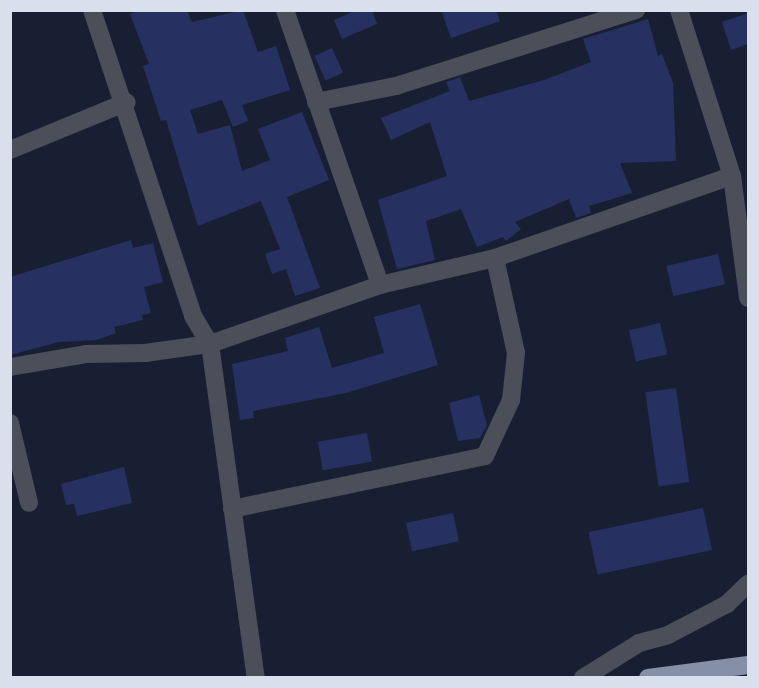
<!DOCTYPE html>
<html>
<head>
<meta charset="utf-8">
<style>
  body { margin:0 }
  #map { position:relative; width:759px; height:688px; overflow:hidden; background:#191f33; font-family:Ubuntu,sans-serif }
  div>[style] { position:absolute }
  .building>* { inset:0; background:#263161; transform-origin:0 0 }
  .minor>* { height:18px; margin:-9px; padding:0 9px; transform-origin:9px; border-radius:9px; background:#4b4f59 }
  .motorway>* { height:18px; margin:-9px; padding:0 9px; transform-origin:9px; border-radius:9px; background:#868fa8 }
  span { translate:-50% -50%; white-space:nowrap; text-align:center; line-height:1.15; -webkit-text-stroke:6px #191f33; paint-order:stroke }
  .frame { position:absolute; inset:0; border:12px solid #dadfec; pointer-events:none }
</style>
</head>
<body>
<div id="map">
  <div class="building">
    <i style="clip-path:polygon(140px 10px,187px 10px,192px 22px,243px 10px,258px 52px,276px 46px,290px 90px,242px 105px,248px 121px,233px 127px,222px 100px,190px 110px,198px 134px,230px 125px,242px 171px,270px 160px,258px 129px,302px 112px,329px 180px,287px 197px,320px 288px,295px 296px,286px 269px,272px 274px,265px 254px,280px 249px,261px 201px,198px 226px,166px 120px,161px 121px,143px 66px,149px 64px,130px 14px)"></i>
    <i style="clip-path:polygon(357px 10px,372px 10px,377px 24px,342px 39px,334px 20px)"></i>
    <i style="clip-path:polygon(441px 10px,496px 10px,500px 21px,451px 38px)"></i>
    <i style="clip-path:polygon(748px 13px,748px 44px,731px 50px,722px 22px)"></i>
    <i style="clip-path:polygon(648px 19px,658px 56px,662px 54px,673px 83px,676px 161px,620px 163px,632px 193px,589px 206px,591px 213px,576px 218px,569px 199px,515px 222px,521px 229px,506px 241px,503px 237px,477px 247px,461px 209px,426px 221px,435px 260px,397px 269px,378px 200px,447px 176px,430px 122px,391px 140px,381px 118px,450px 91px,446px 82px,460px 77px,469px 101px,544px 80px,591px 62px,583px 39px)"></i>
    <i style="left:332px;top:48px;width:27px;height:19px;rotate:66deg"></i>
    <i style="clip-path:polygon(131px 240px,133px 248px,153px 243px,163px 282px,144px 287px,151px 313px,142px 315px,143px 320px,114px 327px,116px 333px,96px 340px,59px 342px,10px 355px,10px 277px)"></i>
    <i style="left:718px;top:254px;width:31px;height:53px;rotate:77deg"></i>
    <i style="clip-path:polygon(420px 304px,438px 365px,346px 393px,253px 411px,254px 418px,240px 420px,232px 364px,288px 351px,285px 338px,319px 327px,332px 368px,384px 353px,374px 317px)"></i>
    <i style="left:660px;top:323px;width:32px;height:32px;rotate:77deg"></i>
    <i style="left:676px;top:388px;width:95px;height:31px;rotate:82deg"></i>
    <i style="clip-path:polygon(479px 395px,487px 425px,480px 438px,458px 441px,449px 403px)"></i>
    <i style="left:367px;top:433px;width:29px;height:50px;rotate:80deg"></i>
    <i style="clip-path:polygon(124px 467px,132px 503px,77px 516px,74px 504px,66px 505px,61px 484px)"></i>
    <i style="left:703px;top:508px;width:43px;height:117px;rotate:78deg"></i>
    <i style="left:453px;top:513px;width:29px;height:48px;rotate:78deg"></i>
  </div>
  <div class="minor">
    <i style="left:92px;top:10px;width:322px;rotate:71.7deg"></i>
    <i style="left:193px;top:316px;width:33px;rotate:59deg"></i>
    <i style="left:210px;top:344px;width:337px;rotate:82.2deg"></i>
    <i style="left:285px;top:10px;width:291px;rotate:70.9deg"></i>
    <i style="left:679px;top:10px;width:174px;rotate:72.3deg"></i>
    <i style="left:732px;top:176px;width:123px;rotate:82.5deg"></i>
    <i style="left:316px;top:102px;width:82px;rotate:-11.3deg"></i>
    <i style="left:396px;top:86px;width:252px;rotate:-17.6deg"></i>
    <i style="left:10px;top:150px;width:126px;rotate:-22.3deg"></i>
    <i style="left:10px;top:367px;width:77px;rotate:-9.7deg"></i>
    <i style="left:86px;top:354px;width:59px;rotate:-1deg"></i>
    <i style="left:145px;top:353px;width:66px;rotate:-7.9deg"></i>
    <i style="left:210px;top:344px;width:180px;rotate:-19.1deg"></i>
    <i style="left:380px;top:285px;width:118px;rotate:-13.2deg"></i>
    <i style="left:495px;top:258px;width:251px;rotate:-19.1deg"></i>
    <i style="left:10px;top:423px;width:82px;rotate:76.6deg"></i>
    <i style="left:232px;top:509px;width:258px;rotate:-11.8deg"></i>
    <i style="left:485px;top:456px;width:62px;rotate:-65.1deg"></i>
    <i style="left:511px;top:400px;width:47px;rotate:-83.9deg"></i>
    <i style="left:516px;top:353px;width:97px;rotate:-102.5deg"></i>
    <i style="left:583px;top:678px;width:66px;rotate:-32deg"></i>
    <i style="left:639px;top:643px;width:30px;rotate:-15deg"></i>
    <i style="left:668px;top:635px;width:67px;rotate:-27.7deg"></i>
    <i style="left:727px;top:604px;width:29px;rotate:-44deg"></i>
  </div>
  <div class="motorway">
    <i style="left:648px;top:678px;width:101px;rotate:-7.4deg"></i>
  </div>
  <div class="frame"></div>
</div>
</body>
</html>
